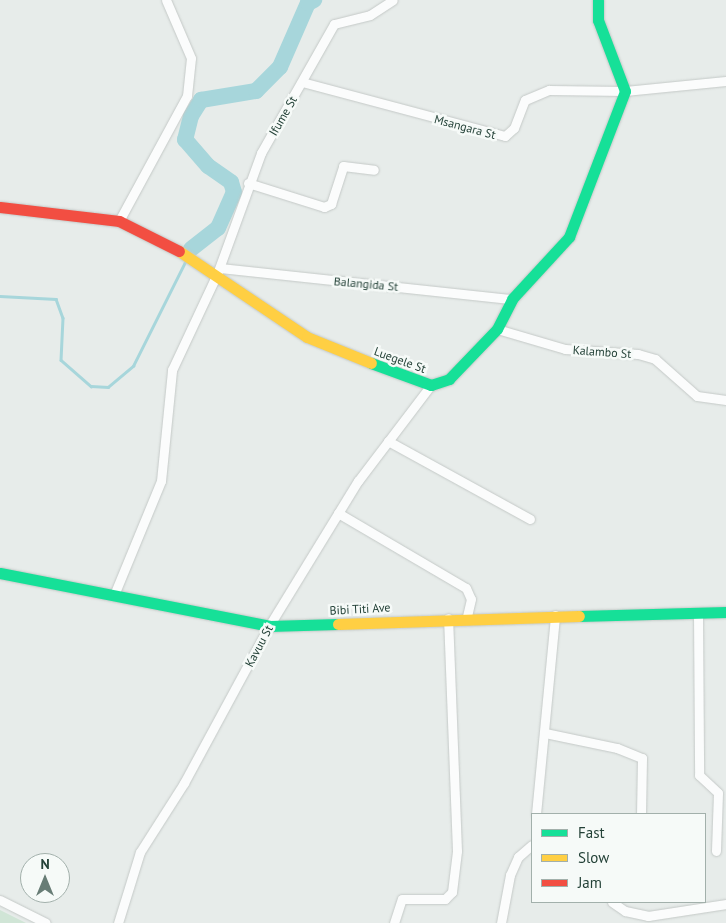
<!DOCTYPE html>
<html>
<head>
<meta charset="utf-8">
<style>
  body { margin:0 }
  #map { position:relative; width:726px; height:923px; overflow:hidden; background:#e7ecea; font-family:"PT Sans",sans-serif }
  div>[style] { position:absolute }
  .green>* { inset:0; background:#d0e5d6 }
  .stream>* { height:2.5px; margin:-1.25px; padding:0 1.25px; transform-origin:1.25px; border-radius:1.25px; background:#a7d6db }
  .river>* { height:16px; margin:-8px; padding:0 8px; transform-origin:8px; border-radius:8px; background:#a7d6db }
  .roads { filter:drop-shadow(0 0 1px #c4c9c7) drop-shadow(0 0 1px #c4c9c7) }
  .street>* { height:9px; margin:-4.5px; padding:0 4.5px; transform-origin:4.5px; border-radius:4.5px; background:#fbfcfc }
  .fast>* { height:11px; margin:-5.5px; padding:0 5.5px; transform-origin:5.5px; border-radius:5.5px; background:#16e098 }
  .slow>* { height:11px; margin:-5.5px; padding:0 5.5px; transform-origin:5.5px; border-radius:5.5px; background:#ffcf43 }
  .jam>* { height:11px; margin:-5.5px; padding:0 5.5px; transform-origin:5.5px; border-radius:5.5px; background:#f24e42 }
  span { translate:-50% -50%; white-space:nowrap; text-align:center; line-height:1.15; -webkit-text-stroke:5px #f6faf8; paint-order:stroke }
  .street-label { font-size:12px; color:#234137 }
  .legend { position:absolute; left:531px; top:813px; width:175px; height:90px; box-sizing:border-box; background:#f6faf8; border:1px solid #a2b0ab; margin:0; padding:6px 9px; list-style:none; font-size:15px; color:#234137 }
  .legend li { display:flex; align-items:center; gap:10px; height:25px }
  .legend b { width:25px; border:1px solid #a2b0ab }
  .north { position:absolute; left:20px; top:853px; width:50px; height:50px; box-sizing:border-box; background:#f6faf8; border:1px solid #a2b0ab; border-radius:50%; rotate:0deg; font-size:14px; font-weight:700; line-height:20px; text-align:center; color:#234137 }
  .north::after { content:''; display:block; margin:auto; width:18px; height:22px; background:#687d76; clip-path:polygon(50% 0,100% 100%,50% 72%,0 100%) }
</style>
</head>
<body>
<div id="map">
  <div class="green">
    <i style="clip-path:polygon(0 910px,26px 923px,0 923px)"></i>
  </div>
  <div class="stream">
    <i style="left:0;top:296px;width:56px;rotate:3.1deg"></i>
    <i style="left:56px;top:299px;width:20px;rotate:70deg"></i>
    <i style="left:63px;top:318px;width:42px;rotate:92.7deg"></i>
    <i style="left:61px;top:360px;width:40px;rotate:41deg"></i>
    <i style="left:91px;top:386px;width:17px;rotate:3deg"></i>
    <i style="left:108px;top:387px;width:33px;rotate:-40deg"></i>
    <i style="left:133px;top:366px;width:116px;rotate:-63.4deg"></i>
  </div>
  <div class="river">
    <i style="left:191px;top:249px;width:34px;rotate:-38deg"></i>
    <i style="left:218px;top:228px;width:39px;rotate:-66deg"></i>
    <i style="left:234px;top:192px;width:10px;rotate:-107deg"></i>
    <i style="left:231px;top:182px;width:28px;rotate:-145deg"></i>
    <i style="left:208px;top:166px;width:35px;rotate:-131deg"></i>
    <i style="left:185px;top:140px;width:25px;rotate:-76deg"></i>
    <i style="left:191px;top:116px;width:19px;rotate:-58deg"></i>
    <i style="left:201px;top:100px;width:56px;rotate:-9.3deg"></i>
    <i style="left:256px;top:91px;width:34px;rotate:-45deg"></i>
    <i style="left:280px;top:67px;width:70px;rotate:-66.4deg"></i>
    <i style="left:308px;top:3px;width:7px;rotate:-27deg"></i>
  </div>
  <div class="roads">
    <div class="street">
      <i style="left:302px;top:82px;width:210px;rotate:14.9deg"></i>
      <i style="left:505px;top:136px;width:12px;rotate:-42deg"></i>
      <i style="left:514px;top:128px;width:30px;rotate:-69deg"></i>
      <i style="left:525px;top:100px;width:26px;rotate:-23deg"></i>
      <i style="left:549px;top:90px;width:76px;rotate:0.8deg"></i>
      <i style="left:625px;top:91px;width:101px;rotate:-5.7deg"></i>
      <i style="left:248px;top:183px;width:80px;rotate:17.5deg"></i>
      <i style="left:324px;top:207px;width:8px;rotate:-23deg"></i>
      <i style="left:331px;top:204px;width:40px;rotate:-72deg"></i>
      <i style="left:343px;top:166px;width:31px;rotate:7deg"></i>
      <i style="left:119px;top:221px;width:142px;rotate:-61.5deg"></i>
      <i style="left:187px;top:96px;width:38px;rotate:-84deg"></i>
      <i style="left:191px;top:58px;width:63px;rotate:-113.3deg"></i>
      <i style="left:220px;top:268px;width:294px;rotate:6.1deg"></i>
      <i style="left:497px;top:329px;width:71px;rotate:16.4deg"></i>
      <i style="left:565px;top:349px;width:73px;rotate:3.9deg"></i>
      <i style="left:638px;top:354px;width:18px;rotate:16deg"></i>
      <i style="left:655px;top:359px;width:56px;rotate:41.4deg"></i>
      <i style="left:697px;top:396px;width:29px;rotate:8deg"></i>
      <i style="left:388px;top:441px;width:162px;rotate:28.8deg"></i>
      <i style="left:338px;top:513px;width:148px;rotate:30.4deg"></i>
      <i style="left:466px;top:588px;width:12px;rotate:66deg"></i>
      <i style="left:471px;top:599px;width:18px;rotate:103deg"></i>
      <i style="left:114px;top:595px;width:123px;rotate:-67.6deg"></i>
      <i style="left:161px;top:481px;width:112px;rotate:-84.3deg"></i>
      <i style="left:172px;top:370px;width:106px;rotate:-64.9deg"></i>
      <i style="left:217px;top:274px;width:129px;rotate:-70deg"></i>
      <i style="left:261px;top:153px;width:148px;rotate:-60.5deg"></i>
      <i style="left:334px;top:24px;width:37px;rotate:-14deg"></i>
      <i style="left:370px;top:15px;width:27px;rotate:-33deg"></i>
      <i style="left:698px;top:613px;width:162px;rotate:89.6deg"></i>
      <i style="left:699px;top:775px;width:26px;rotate:43deg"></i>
      <i style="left:718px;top:793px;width:58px;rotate:92deg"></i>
      <i style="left:545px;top:733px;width:74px;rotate:11.8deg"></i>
      <i style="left:617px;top:748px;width:27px;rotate:22deg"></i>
      <i style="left:642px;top:758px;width:56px;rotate:91deg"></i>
      <i style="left:536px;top:814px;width:200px;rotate:-84.5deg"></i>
      <i style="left:0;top:900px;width:51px;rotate:26.6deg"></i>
      <i style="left:612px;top:902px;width:16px;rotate:35deg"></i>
      <i style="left:625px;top:911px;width:24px;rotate:12deg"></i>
      <i style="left:648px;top:916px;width:79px;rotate:-8.7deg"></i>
      <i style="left:118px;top:923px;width:74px;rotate:-72.8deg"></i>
      <i style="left:140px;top:852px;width:82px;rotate:-57.5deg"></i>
      <i style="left:184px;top:783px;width:179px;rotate:-61.6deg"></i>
      <i style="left:269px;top:626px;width:170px;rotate:-58.5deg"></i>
      <i style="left:358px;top:481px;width:121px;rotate:-52.8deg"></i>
      <i style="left:394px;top:923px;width:25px;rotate:-72deg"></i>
      <i style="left:402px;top:899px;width:43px"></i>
      <i style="left:445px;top:899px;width:10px;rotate:-45deg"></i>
      <i style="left:452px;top:892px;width:41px;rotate:-83deg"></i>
      <i style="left:457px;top:851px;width:233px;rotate:-92.2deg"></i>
      <i style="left:501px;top:923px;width:49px;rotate:-79.4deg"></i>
      <i style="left:510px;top:875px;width:20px;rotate:-66deg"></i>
      <i style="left:518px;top:857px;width:18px;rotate:-41deg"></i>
    </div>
    <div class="fast">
      <i style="left:371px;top:363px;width:64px;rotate:20.1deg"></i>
      <i style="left:431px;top:385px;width:19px;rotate:-18deg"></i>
      <i style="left:449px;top:379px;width:69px;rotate:-46.2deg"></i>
      <i style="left:497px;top:329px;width:34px;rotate:-63deg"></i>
      <i style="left:512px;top:299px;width:84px;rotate:-47.4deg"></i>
      <i style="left:569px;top:237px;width:156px;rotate:-69deg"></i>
      <i style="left:625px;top:91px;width:76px;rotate:-110.8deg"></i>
      <i style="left:598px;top:20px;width:20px;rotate:-90deg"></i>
      <i style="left:0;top:573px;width:274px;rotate:11.1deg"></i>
      <i style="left:269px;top:626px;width:69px;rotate:-1.7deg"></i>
      <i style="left:579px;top:616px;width:147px;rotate:-1.6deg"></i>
    </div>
    <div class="slow">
      <i style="left:179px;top:251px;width:154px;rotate:33.9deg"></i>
      <i style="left:307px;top:337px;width:69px;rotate:22.1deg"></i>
      <i style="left:338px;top:624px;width:241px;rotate:-1.9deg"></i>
    </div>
    <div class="jam">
      <i style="left:0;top:207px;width:120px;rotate:6.7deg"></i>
      <i style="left:119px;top:221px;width:67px;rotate:26.6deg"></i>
    </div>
  </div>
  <div class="street-label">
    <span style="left:283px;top:116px;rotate:-60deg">Ifume St</span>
    <span style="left:465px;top:127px;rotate:15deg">Msangara St</span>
    <span style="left:366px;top:284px;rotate:5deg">Balangida St</span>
    <span style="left:602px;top:352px;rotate:4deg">Kalambo St</span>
    <span style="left:400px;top:360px;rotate:20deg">Luegele St</span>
    <span style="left:360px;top:609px;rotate:-3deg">Bibi Titi Ave</span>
    <span style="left:259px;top:646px;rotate:-62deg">Kavuu St</span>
  </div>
  <ul class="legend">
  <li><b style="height:6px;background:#16e098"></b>Fast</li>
  <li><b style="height:6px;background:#ffcf43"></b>Slow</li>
  <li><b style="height:6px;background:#f24e42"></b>Jam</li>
  </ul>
  <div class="north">N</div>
</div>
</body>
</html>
